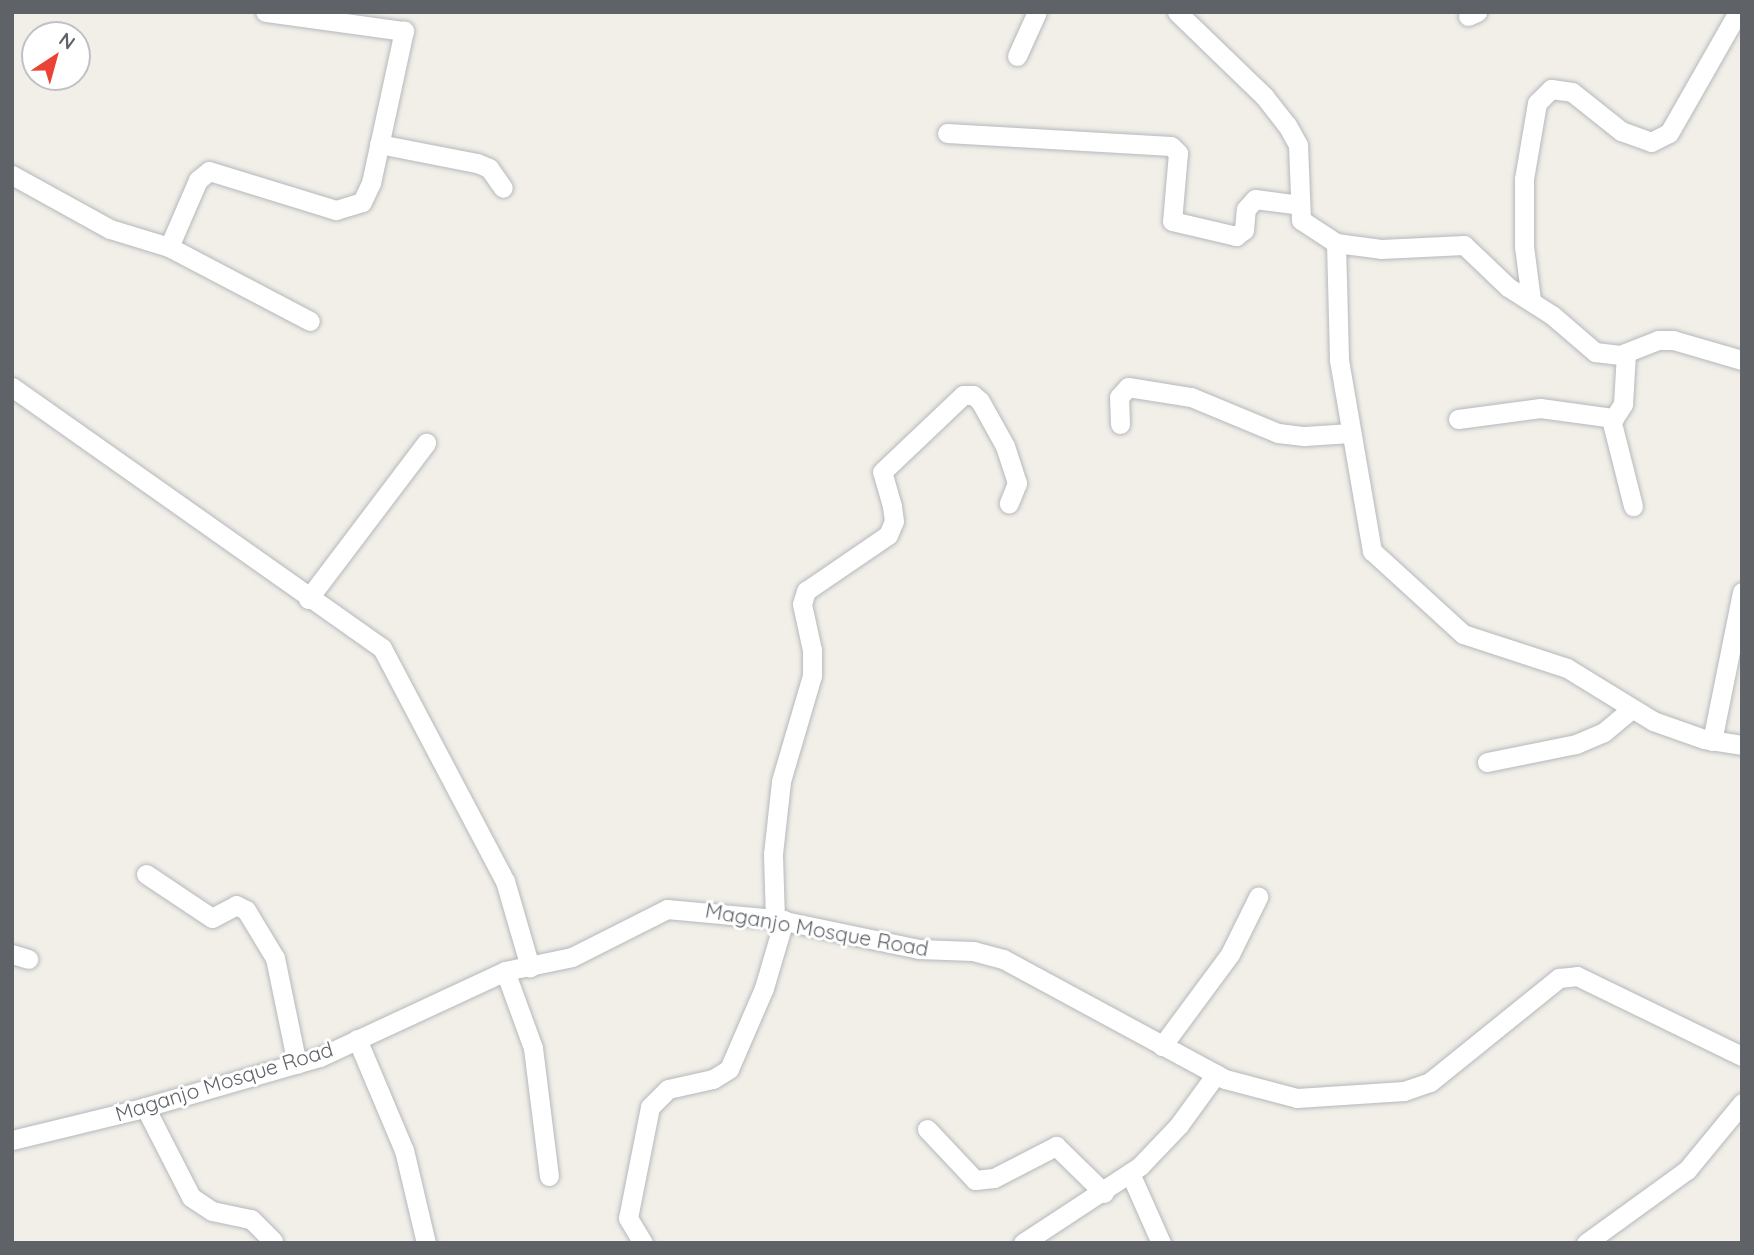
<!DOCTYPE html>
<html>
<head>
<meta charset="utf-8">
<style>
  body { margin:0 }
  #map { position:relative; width:1754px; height:1255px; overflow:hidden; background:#f1efe8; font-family:Quicksand,sans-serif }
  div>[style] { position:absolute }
  .roads { filter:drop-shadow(0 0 2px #b5b8bc) drop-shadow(0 0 2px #b5b8bc) }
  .minor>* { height:19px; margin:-9.5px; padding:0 9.5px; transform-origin:9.5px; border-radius:9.5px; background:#fff }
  span { translate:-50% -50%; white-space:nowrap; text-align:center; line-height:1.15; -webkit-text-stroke:6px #fff; paint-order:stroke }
  .street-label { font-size:21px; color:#5f6368 }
  .frame { position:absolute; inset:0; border:14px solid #5f6368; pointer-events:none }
  .north { position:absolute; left:21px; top:21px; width:70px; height:70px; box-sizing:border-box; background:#fff; border:2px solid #bfc1c3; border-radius:50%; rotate:36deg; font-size:19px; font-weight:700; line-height:28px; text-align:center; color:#5f6368 }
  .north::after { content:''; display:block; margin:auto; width:24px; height:32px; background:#ea4335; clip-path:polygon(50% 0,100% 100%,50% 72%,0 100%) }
</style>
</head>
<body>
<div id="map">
  <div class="roads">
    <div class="minor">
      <i style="left:1177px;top:12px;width:121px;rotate:44deg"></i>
      <i style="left:1264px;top:96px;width:37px;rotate:52deg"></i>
      <i style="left:1287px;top:125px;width:23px;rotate:61deg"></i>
      <i style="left:1298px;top:145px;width:75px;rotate:87.7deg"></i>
      <i style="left:1301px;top:220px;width:42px;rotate:33.3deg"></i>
      <i style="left:1336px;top:243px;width:117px;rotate:88.5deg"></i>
      <i style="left:1339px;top:360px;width:194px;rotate:80.2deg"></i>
      <i style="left:1372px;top:551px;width:123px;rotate:42.4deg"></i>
      <i style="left:1463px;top:634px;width:109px;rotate:18.1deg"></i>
      <i style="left:1567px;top:668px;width:101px;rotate:31.6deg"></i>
      <i style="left:1653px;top:721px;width:54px;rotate:19.4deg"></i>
      <i style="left:1704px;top:739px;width:38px;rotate:9deg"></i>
      <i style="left:1468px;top:16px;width:10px;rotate:-24deg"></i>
      <i style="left:1017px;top:56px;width:48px;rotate:-65.6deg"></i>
      <i style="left:947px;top:133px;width:224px;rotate:3.3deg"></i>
      <i style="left:1171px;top:146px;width:10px;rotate:45deg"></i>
      <i style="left:1178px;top:153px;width:68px;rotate:95deg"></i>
      <i style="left:1172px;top:221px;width:66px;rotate:13.2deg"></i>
      <i style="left:1236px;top:236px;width:10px;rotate:-37deg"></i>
      <i style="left:1244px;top:230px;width:21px;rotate:-85deg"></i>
      <i style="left:1246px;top:209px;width:13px;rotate:-48deg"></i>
      <i style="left:1255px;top:199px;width:45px;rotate:7.6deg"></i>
      <i style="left:379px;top:144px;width:100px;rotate:11deg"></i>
      <i style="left:477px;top:163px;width:13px;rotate:23deg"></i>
      <i style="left:489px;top:168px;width:24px;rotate:55deg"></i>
      <i style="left:12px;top:175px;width:112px;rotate:28.9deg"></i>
      <i style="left:110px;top:229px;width:62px;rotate:17deg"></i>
      <i style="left:169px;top:247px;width:159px;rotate:27.7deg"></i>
      <i style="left:1336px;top:243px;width:45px;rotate:7.6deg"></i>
      <i style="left:1381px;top:249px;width:83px;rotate:-2.8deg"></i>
      <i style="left:1464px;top:245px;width:61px;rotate:43.7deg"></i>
      <i style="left:1508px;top:287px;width:52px;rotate:32.5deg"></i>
      <i style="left:1552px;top:315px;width:57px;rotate:40.7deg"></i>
      <i style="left:1595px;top:352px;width:25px;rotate:7deg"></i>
      <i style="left:1620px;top:355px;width:41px;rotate:-21.5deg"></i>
      <i style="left:1658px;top:340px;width:15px"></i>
      <i style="left:1673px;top:340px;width:72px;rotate:16.2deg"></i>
      <i style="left:169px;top:247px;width:73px;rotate:-66.6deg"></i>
      <i style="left:198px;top:180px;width:14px;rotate:-39deg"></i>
      <i style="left:209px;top:171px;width:133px;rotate:17.1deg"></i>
      <i style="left:336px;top:210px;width:27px;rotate:-17deg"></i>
      <i style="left:362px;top:202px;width:21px;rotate:-65deg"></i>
      <i style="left:371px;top:183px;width:156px;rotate:-77.8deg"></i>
      <i style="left:404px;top:31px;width:140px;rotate:-172.2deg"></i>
      <i style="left:1531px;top:300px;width:54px;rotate:-97.4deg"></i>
      <i style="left:1524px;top:246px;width:67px;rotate:-90deg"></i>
      <i style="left:1524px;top:179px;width:77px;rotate:-80.3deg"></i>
      <i style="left:1537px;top:103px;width:20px;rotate:-45deg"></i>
      <i style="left:1551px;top:89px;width:21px;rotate:8deg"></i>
      <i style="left:1572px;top:92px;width:63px;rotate:38.5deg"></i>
      <i style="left:1621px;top:131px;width:32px;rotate:20deg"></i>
      <i style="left:1651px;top:142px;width:20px;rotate:-27deg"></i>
      <i style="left:1669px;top:133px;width:139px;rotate:-60.3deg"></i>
      <i style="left:12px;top:387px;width:453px;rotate:35.2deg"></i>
      <i style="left:382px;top:648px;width:263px;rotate:62.2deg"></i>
      <i style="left:505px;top:881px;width:90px;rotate:73.8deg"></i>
      <i style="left:1458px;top:419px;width:83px;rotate:-7.6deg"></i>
      <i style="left:1540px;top:408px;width:75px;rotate:7.7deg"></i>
      <i style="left:1614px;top:418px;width:17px;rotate:-57deg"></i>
      <i style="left:1623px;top:404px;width:51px;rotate:-86.6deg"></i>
      <i style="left:1611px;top:419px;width:90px;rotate:75.8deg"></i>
      <i style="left:1120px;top:424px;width:27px;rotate:-92deg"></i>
      <i style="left:1119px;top:397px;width:13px;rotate:-48deg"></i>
      <i style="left:1128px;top:387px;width:64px;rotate:9deg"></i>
      <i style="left:1191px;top:397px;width:94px;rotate:22.5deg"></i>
      <i style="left:1278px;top:433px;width:26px;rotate:7deg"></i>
      <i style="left:1304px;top:436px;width:47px;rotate:-3.7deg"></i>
      <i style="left:308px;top:599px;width:196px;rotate:-52.9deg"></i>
      <i style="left:1712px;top:741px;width:152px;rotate:-78.6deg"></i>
      <i style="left:1487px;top:762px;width:91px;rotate:-11.4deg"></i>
      <i style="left:1576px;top:744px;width:30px;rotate:-23deg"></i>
      <i style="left:1604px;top:732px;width:35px;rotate:-40deg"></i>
      <i style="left:146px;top:874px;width:79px;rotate:33.7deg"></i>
      <i style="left:212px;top:918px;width:27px;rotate:-28deg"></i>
      <i style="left:236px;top:905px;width:11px;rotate:27deg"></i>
      <i style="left:246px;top:910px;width:56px;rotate:58.9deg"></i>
      <i style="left:275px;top:958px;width:108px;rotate:78.3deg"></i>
      <i style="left:775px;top:919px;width:65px;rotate:-91.8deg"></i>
      <i style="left:773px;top:854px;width:73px;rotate:-83.7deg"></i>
      <i style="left:781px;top:781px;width:109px;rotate:-73.6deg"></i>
      <i style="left:812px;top:676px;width:26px;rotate:-90deg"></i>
      <i style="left:812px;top:650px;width:47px;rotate:-102.3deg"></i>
      <i style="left:802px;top:604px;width:14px;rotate:-73deg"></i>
      <i style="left:806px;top:591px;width:99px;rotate:-34.3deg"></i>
      <i style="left:888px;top:535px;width:15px;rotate:-67deg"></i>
      <i style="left:894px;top:521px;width:15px;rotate:-98deg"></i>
      <i style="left:892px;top:506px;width:35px;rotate:-106deg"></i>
      <i style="left:882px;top:472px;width:112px;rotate:-43.5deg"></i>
      <i style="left:963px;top:395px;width:10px"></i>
      <i style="left:973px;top:395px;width:9px;rotate:41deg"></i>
      <i style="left:980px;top:401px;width:51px;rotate:60.9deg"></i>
      <i style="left:1005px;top:446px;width:39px;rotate:72deg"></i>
      <i style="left:1017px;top:483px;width:22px;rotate:112deg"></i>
      <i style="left:12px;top:954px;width:17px;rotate:17deg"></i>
      <i style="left:505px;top:971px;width:82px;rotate:70deg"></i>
      <i style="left:533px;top:1048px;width:129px;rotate:82.9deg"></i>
      <i style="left:357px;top:1039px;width:121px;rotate:67.1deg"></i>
      <i style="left:404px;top:1150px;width:96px;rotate:76.7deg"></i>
      <i style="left:1162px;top:1046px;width:114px;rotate:-53.5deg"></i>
      <i style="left:1230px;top:954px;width:64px;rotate:-63.8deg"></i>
      <i style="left:145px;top:1107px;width:101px;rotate:62.9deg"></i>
      <i style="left:191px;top:1197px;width:25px;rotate:34deg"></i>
      <i style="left:212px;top:1211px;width:40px;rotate:12deg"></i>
      <i style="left:251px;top:1219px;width:31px;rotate:45deg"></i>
      <i style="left:927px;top:1129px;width:70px;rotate:46.7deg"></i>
      <i style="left:975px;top:1180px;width:19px;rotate:-6deg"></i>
      <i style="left:994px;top:1178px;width:70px;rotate:-27.3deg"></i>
      <i style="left:1056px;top:1146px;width:67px;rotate:44.4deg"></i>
      <i style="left:12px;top:1140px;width:127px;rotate:-13.7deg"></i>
      <i style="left:135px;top:1110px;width:192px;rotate:-16deg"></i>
      <i style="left:320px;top:1057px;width:204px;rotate:-24.9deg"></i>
      <i style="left:505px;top:971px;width:68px;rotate:-11.8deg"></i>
      <i style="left:572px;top:957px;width:106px;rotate:-26.8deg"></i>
      <i style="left:667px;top:909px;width:108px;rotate:5.3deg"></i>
      <i style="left:775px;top:919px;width:147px;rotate:11.8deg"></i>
      <i style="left:919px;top:949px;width:54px;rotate:2.1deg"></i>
      <i style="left:973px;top:951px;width:31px;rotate:15deg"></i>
      <i style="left:1003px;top:959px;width:252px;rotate:28.4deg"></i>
      <i style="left:1225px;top:1079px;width:74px;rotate:14.8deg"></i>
      <i style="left:1297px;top:1098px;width:107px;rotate:-3.7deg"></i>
      <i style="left:1404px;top:1091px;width:28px;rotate:-19deg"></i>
      <i style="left:1430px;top:1082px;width:166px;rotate:-38.9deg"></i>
      <i style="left:1559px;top:978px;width:18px;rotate:-6deg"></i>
      <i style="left:1577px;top:976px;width:183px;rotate:25.9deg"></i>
      <i style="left:1130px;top:1173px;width:77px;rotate:66.1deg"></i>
      <i style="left:643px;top:1243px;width:29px;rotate:-121deg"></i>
      <i style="left:628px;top:1218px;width:113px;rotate:-78.8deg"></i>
      <i style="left:650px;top:1107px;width:25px;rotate:-45deg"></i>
      <i style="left:668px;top:1089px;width:46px;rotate:-12.5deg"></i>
      <i style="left:713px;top:1079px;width:19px;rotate:-32deg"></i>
      <i style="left:729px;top:1069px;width:88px;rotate:-66.6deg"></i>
      <i style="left:764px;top:988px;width:71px;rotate:-73.6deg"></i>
      <i style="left:1023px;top:1243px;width:140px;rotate:-33.3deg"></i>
      <i style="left:1140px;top:1166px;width:57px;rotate:-46.4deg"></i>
      <i style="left:1179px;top:1125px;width:63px;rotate:-54deg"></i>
      <i style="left:1586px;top:1243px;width:125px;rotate:-35.9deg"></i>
      <i style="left:1687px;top:1170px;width:87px;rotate:-50.6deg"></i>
    </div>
  </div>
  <div class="street-label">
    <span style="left:817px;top:929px;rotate:10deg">Maganjo Mosque Road</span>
    <span style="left:224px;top:1081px;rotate:-17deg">Maganjo Mosque Road</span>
  </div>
  <div class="frame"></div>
  <div class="north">N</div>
</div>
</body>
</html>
